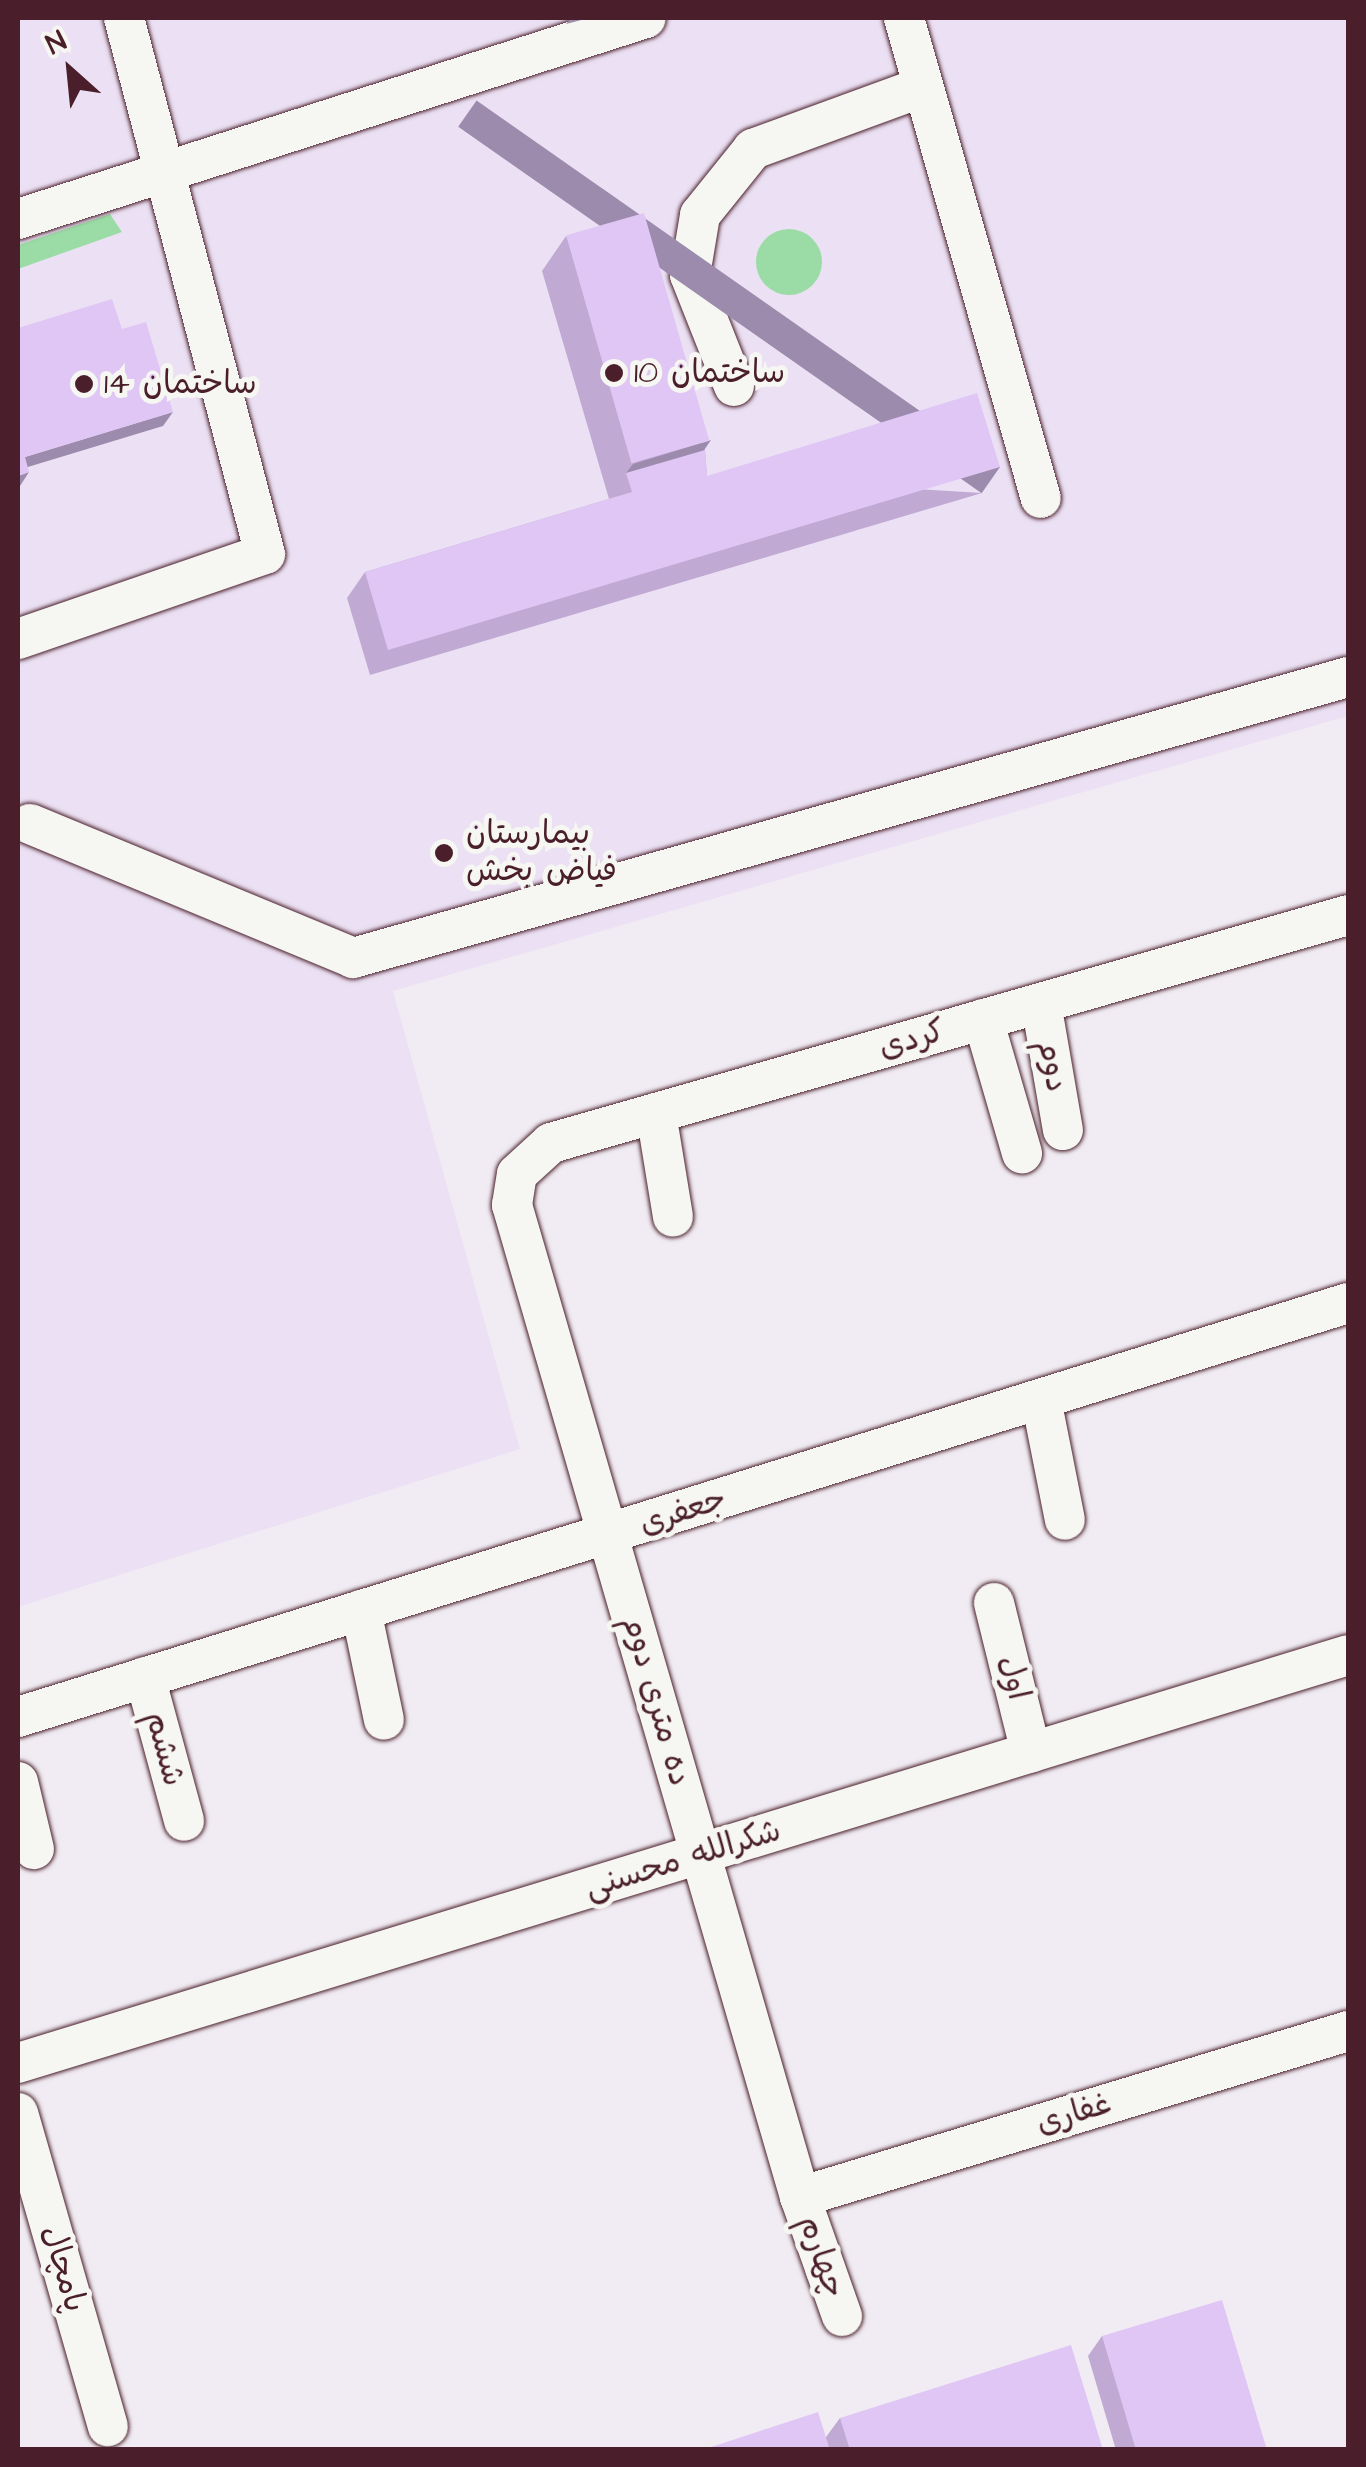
<!DOCTYPE html>
<html>
<head>
<meta charset="utf-8">
<style>
  body { margin:0 }
  #map { position:relative; width:1366px; height:2467px; overflow:hidden; background:#f1ecf3; font-family:"Architects Daughter","Playpen Sans Arabic",sans-serif }
  div>[style] { position:absolute }
  .built>* { inset:0; background:#ece1f4 }
  .green>* { inset:0; background:#9bdca6 }
  .round { border-radius:50% }
  .roads { filter:drop-shadow(0 0 2px #4a1f2b) drop-shadow(0 0 2px #4a1f2b) }
  .street>* { height:40px; margin:-20px; padding:0 20px; transform-origin:20px; border-radius:20px; background:#f6f6f2 }
  .wall>* { inset:0; background:#c0aad3 }
  .shaded-wall>* { inset:0; background:#9c8bac; transform-origin:0 0 }
  .building>* { inset:0; background:#dfc6f5; transform-origin:0 0 }
  .dots>* { width:28px; height:28px; translate:-50% -50%; box-sizing:border-box; border:5px solid #f6f6f2; border-radius:50% }
  span { translate:-50% -50%; white-space:nowrap; text-align:center; line-height:1.15; -webkit-text-stroke:10px #f6f6f2; paint-order:stroke }
  .poi-label { font-size:32px; color:#4a1f2b }
  .left { translate:0 -50%; text-align:left }
  .street-label { font-size:32px; color:#4a1f2b }
  .frame { position:absolute; inset:0; border:20px solid #4a1f2b; pointer-events:none }
  .north { position:absolute; left:20px; top:20px; width:100px; height:100px; -webkit-text-stroke:8px #f6f6f2; paint-order:stroke; rotate:333deg; font-size:28px; font-weight:700; line-height:40px; text-align:center; color:#4a1f2b }
  .north::after { content:''; display:block; margin:auto; width:35px; height:45px; background:#4a1f2b; clip-path:polygon(50% 0,100% 100%,50% 72%,0 100%) }
</style>
</head>
<body>
<div id="map">
  <div class="built">
    <i style="clip-path:polygon(18px 18px,1348px 18px,1348px 716px,393px 991px,520px 1449px,18px 1607px)"></i>
  </div>
  <div class="green">
    <i style="clip-path:polygon(110px 214px,122px 232px,18px 269px,18px 245px)"></i>
    <i class="round" style="left:756px;top:229px;width:66px;height:66px"></i>
  </div>
  <div class="roads">
    <div class="street">
      <i style="left:904px;top:18px;width:499px;rotate:74.1deg"></i>
      <i style="left:18px;top:219px;width:659px;rotate:-17.75deg"></i>
      <i style="left:734px;top:386px;width:119px;rotate:-111.6deg"></i>
      <i style="left:690px;top:275px;width:61px;rotate:-80.5deg"></i>
      <i style="left:700px;top:215px;width:85px;rotate:-51.2deg"></i>
      <i style="left:753px;top:149px;width:180px;rotate:-20.1deg"></i>
      <i style="left:18px;top:639px;width:261px;rotate:-19deg"></i>
      <i style="left:265px;top:554px;width:554px;rotate:-104.74deg"></i>
      <i style="left:30px;top:824px;width:350px;rotate:22.5deg"></i>
      <i style="left:353px;top:958px;width:1034px;rotate:-15.77deg"></i>
      <i style="left:1041px;top:1003px;width:129px;rotate:80.2deg"></i>
      <i style="left:983px;top:1019px;width:140px;rotate:73.8deg"></i>
      <i style="left:656px;top:1113px;width:105px;rotate:80.7deg"></i>
      <i style="left:1041px;top:1399px;width:123px;rotate:78.8deg"></i>
      <i style="left:994px;top:1603px;width:154px;rotate:76.1deg"></i>
      <i style="left:361px;top:1610px;width:112px;rotate:78.2deg"></i>
      <i style="left:145px;top:1677px;width:149px;rotate:74.8deg"></i>
      <i style="left:18px;top:1717px;width:1393px;rotate:-17.29deg"></i>
      <i style="left:18px;top:1782px;width:69px;rotate:76.6deg"></i>
      <i style="left:18px;top:2063px;width:1391px;rotate:-17.05deg"></i>
      <i style="left:18px;top:2113px;width:326px;rotate:74deg"></i>
      <i style="left:800px;top:2197px;width:573px;rotate:-16.85deg"></i>
      <i style="left:842px;top:2316px;width:126px;rotate:-109.4deg"></i>
      <i style="left:800px;top:2197px;width:1033px;rotate:-106.19deg"></i>
      <i style="left:512px;top:1205px;width:31px;rotate:-81deg"></i>
      <i style="left:517px;top:1174px;width:46px;rotate:-42.4deg"></i>
      <i style="left:551px;top:1143px;width:829px;rotate:-15.96deg"></i>
    </div>
  </div>
  <div class="wall">
    <i style="clip-path:polygon(566px 236px,705px 450px,707px 476px,982px 493px,370px 675px,347px 598px,365px 572px,609px 499px,542px 271px)"></i>
    <i style="clip-path:polygon(1102px 2336px,1267px 2450px,1116px 2450px,1088px 2356px)"></i>
    <i style="clip-path:polygon(840px 2418px,1103px 2450px,702px 2450px,826px 2437px)"></i>
  </div>
  <div class="shaded-wall">
    <i style="clip-path:polygon(571px 18px,589px 18px,566px 24px)"></i>
    <i style="clip-path:polygon(173px 412px,163px 426px,18px 470px,25px 457px)"></i>
    <i style="clip-path:polygon(711px 440px,687px 475px,626px 473px,633px 464px)"></i>
    <i style="left:1000px;top:467px;width:32px;height:639px;rotate:125deg"></i>
    <i style="clip-path:polygon(29px 472px,20px 486px,18px 487px,18px 476px)"></i>
  </div>
  <div class="building">
    <i style="left:644px;top:213px;width:237px;height:81px;rotate:74deg"></i>
    <i style="clip-path:polygon(112px 299px,122px 329px,146px 322px,173px 412px,25px 457px,29px 472px,18px 476px,18px 328px)"></i>
    <i style="clip-path:polygon(977px 393px,1000px 467px,388px 650px,365px 572px,632px 492px,626px 473px,705px 450px,707px 476px)"></i>
    <i style="clip-path:polygon(1222px 2300px,1267px 2450px,1136px 2450px,1102px 2336px)"></i>
    <i style="clip-path:polygon(1071px 2345px,1103px 2450px,850px 2450px,840px 2418px)"></i>
    <i style="clip-path:polygon(818px 2412px,830px 2450px,702px 2450px)"></i>
  </div>
  <div class="dots">
    <i style="left:614px;top:373px;background:#4a1f2b"></i>
    <i style="left:84px;top:384px;background:#4a1f2b"></i>
    <i style="left:444px;top:853px;background:#4a1f2b"></i>
  </div>
  <div class="poi-label">
    <span class="left" style="left:634px;top:373px">ساختمان 10</span>
    <span class="left" style="left:104px;top:384px">ساختمان 14</span>
    <span class="left" style="left:466px;top:853px">بیمارستان<br>فیاض بخش</span>
  </div>
  <div class="street-label">
    <span style="left:912px;top:1040px;rotate:-16deg">کردی</span>
    <span style="left:1052px;top:1066px;rotate:80deg">دوم</span>
    <span style="left:683px;top:1512px;rotate:-18deg">جعفری</span>
    <span style="left:1013px;top:1678px;rotate:76deg">اول</span>
    <span style="left:656px;top:1701px;rotate:74deg">ده متری دوم</span>
    <span style="left:164px;top:1749px;rotate:75deg">ششم</span>
    <span style="left:683px;top:1860px;rotate:-17deg">شکرالله محسنی</span>
    <span style="left:1074px;top:2114px;rotate:-17deg">غفاری</span>
    <span style="left:821px;top:2257px;rotate:71deg">چهارم</span>
    <span style="left:63px;top:2269px;rotate:74deg">پامچال</span>
  </div>
  <div class="frame"></div>
  <div class="north">N</div>
</div>
</body>
</html>
